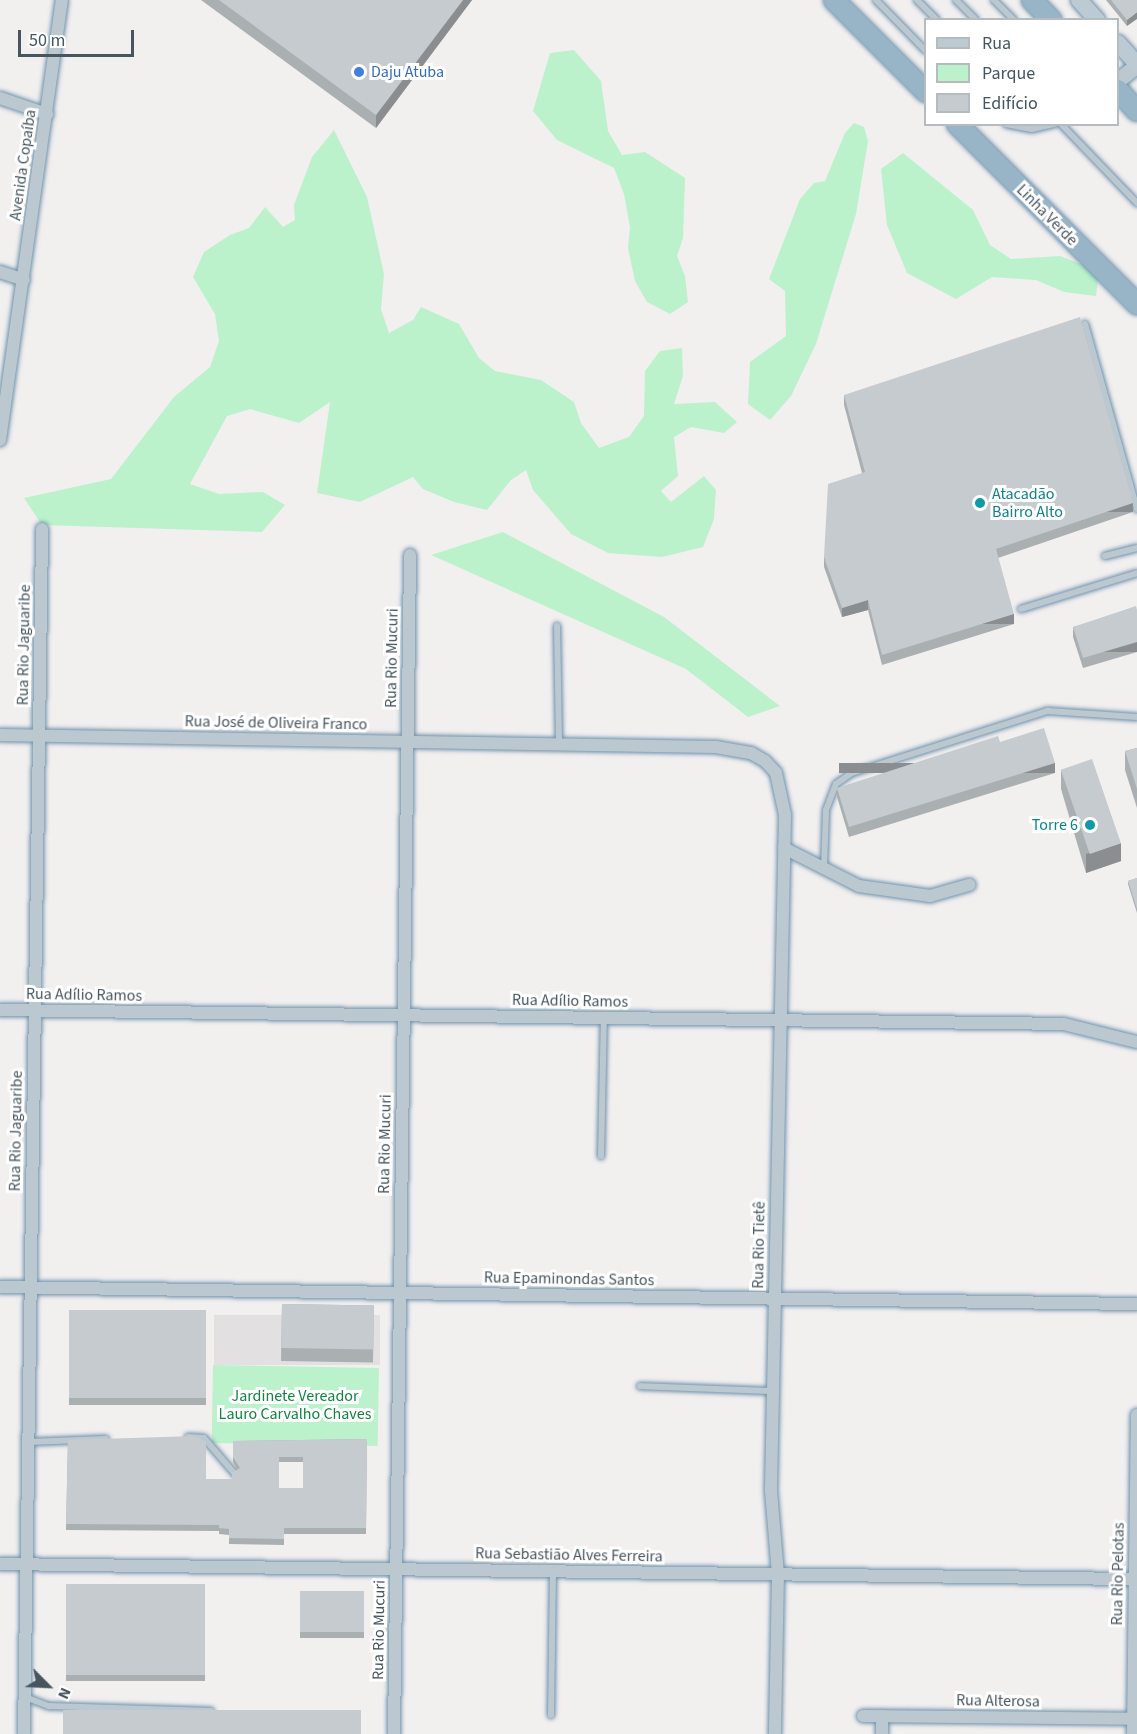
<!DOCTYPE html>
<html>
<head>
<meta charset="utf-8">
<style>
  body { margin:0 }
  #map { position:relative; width:1137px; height:1734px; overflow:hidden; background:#f2efef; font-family:"Source Sans 3",sans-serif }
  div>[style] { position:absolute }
  .education>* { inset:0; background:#e3e0e1; transform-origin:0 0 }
  .green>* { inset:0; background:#bbf2cb; transform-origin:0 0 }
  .roads { filter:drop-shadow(0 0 2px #6f93ad) drop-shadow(0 0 2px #6f93ad) }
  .service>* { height:6px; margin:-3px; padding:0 3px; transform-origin:3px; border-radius:3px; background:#bcc8cf }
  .minor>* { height:12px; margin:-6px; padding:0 6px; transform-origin:6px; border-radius:6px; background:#bcc8cf }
  .tertiary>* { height:15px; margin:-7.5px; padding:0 7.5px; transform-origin:7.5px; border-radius:7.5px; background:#bcc8cf }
  .secondary>* { height:16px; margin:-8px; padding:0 8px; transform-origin:8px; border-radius:8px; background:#bccad4 }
  .trunk>* { height:20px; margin:-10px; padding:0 10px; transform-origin:10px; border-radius:10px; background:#98b5c8 }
  .wall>* { inset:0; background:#aaafb2; transform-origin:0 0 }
  .shaded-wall>* { inset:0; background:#8b8e91; transform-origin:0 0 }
  .building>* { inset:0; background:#c6cbcf; transform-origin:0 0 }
  .dots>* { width:16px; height:16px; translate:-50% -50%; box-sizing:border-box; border:3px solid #fff; border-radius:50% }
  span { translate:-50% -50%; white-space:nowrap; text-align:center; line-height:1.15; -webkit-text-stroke:6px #fff; paint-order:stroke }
  .shop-label { font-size:16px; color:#366cbe }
  .left { translate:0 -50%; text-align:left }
  .street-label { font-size:16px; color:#46555e }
  .culture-label { font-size:16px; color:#0d838f }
  .right { translate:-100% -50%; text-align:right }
  .park-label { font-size:16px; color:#118540 }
  .legend { position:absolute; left:924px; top:18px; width:195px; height:108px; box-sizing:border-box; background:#fff; border:2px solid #b5bbbf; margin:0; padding:8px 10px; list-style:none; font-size:18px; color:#46555e }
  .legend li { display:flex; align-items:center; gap:12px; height:30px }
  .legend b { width:30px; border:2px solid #b5bbbf }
  .north { position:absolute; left:18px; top:1656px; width:60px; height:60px; -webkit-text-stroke:4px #fff; paint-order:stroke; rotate:114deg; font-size:16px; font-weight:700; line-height:24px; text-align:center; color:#46555e }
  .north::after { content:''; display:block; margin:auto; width:21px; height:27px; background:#46555e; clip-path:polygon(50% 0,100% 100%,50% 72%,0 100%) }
  .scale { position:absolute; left:18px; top:30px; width:116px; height:27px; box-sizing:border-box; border:3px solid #46555e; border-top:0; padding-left:8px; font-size:18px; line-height:21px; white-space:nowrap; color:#46555e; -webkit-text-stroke:4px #fff; paint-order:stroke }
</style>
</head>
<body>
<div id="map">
  <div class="education">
    <i style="left:214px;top:1315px;width:166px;height:50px"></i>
  </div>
  <div class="green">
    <i style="clip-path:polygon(574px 50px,601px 81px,608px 131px,622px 155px,645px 152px,685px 178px,683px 238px,677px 256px,685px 276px,688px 302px,670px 314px,647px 302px,635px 281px,628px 248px,630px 227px,624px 194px,614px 168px,557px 140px,533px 111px,550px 53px)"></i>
    <i style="clip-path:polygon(854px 123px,864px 127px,868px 141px,856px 214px,816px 344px,791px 396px,770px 420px,748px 404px,750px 362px,786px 336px,785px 291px,769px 279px,800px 199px,814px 183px,825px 181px,845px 133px)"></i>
    <i style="clip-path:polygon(334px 130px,367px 197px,384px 274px,381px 309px,389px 333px,413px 320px,421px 307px,459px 324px,479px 358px,495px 371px,541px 380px,574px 402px,581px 423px,599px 448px,629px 437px,644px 416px,645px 371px,660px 351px,682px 348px,683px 376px,674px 404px,715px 402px,737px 422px,724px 433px,691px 427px,674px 437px,678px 476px,661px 491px,671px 502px,704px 476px,716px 490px,714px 519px,703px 547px,662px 557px,608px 553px,571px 534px,533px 490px,526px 470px,511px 480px,487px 510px,454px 502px,423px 489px,413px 477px,360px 502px,317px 493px,330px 402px,299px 423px,250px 409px,227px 416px,190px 484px,219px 494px,263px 492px,285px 505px,262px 532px,42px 525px,24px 498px,111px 479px,174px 397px,210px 367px,219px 341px,215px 314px,193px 277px,204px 252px,230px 235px,249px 228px,265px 207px,283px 227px,295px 220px,294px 205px,312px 157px)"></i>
    <i style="clip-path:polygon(903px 153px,973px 210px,990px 245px,1011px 259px,1060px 256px,1099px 271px,1096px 296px,1064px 292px,1036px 280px,992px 277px,956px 299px,907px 273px,887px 225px,881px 169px)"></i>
    <i style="clip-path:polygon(503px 532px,664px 617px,780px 706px,748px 717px,686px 669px,431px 555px)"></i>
    <i style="left:213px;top:1365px;width:166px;height:78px;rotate:1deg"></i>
  </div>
  <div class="roads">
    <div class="service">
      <i style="left:876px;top:0;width:71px;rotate:45.6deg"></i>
      <i style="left:917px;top:0;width:28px;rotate:45deg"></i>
      <i style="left:956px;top:0;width:28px;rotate:45deg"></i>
      <i style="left:994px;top:0;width:28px;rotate:45deg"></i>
      <i style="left:1006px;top:124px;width:26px;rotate:11deg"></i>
      <i style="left:1032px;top:129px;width:23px;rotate:-13deg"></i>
      <i style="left:1061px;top:124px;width:110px;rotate:46.1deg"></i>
      <i style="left:1085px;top:324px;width:192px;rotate:74.3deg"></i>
      <i style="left:1105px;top:556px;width:33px;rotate:-14deg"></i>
      <i style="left:1021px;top:609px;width:121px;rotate:-17.2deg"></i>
      <i style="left:557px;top:626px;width:118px;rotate:89deg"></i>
      <i style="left:824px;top:868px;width:58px;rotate:-88deg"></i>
      <i style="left:826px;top:810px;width:28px;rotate:-69deg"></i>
      <i style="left:836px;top:784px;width:19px;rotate:-35deg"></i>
      <i style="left:852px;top:773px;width:206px;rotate:-17.6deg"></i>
      <i style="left:1048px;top:711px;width:89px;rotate:3.9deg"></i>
      <i style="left:601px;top:1156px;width:138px;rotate:-88.8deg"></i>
      <i style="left:640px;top:1386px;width:133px;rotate:2.2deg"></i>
      <i style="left:188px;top:1437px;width:16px;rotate:4deg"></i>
      <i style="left:204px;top:1438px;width:48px;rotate:49.3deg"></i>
      <i style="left:28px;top:1442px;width:78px;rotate:-2.2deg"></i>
      <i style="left:25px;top:1697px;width:26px;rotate:21deg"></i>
      <i style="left:49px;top:1706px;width:162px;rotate:1.8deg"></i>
      <i style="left:551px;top:1715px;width:144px;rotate:-89.2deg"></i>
    </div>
    <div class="minor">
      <i style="left:0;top:98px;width:50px;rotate:18.8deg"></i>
      <i style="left:0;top:272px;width:25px;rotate:18deg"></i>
      <i style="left:0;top:440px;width:444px;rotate:-82deg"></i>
      <i style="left:0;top:735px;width:716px;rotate:0.96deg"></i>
      <i style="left:716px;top:747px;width:36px;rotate:10deg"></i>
      <i style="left:751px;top:753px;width:16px;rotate:30deg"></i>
      <i style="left:765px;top:761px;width:16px;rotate:47deg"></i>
      <i style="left:776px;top:773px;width:43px;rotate:77.9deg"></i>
      <i style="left:785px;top:815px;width:676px;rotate:91.19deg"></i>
      <i style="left:771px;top:1491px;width:83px;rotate:85.2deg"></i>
      <i style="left:778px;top:1574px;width:160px;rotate:91.1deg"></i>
      <i style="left:784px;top:848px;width:84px;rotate:26.9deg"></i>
      <i style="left:859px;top:886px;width:72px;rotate:8deg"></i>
      <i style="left:930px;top:896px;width:41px;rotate:-15.8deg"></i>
      <i style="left:0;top:1010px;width:1064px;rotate:0.75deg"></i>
      <i style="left:1064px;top:1024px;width:75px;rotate:13.9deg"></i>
      <i style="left:0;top:1287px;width:1137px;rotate:0.86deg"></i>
      <i style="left:0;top:1564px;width:1137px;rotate:0.76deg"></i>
      <i style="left:863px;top:1716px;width:270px;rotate:0.6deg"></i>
      <i style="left:882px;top:1716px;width:18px;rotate:90deg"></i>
      <i style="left:24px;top:1734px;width:1205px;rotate:-89.14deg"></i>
      <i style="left:394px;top:1734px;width:1179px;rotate:-89.22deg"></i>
      <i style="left:1133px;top:1734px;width:319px;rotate:-89.3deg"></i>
    </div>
    <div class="tertiary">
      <i style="left:1118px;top:80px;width:24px;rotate:-38deg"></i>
    </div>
    <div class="secondary">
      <i style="left:1079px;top:0;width:27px;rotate:48deg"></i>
      <i style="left:1118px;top:43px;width:28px;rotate:48deg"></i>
    </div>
    <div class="trunk">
      <i style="left:834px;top:0;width:130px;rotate:45deg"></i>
      <i style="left:1032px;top:0;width:28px;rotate:46deg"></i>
      <i style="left:1118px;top:90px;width:28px;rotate:48deg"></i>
      <i style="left:957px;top:124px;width:255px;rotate:45deg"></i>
    </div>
  </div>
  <div class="wall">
    <i style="clip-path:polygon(201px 0,472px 0,376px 128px)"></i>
    <i style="clip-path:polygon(1106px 0,1137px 0,1127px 26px)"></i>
    <i style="clip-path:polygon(844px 395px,1133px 512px,998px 558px,1014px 624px,882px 665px,868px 610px,842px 617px,824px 567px,824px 557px,862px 473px,844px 405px)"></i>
    <i style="clip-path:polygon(1137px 610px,1137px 652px,1083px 668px,1073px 637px,1073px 627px)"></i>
    <i style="clip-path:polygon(1000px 742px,1055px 773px,849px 837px,837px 797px,837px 788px)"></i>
    <i style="clip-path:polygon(1137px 748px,1137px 808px,1125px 770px,1125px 751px)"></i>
    <i style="clip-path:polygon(1061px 770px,1121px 861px,1086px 873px,1061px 789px)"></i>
    <i style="clip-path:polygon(1137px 878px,1137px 913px,1128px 884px,1128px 881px)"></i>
    <i style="left:282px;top:1304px;width:92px;height:57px;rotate:1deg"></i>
    <i style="left:69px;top:1310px;width:137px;height:95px"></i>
    <i style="clip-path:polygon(evenodd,367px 1439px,366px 1534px,284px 1534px,284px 1545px,229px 1544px,229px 1535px,219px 1534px,219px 1531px,66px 1530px,68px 1440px,206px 1479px,232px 1479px,237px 1470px,233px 1462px,233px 1441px,367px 1439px,279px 1462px,303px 1462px,303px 1488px,279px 1488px,279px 1462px)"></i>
    <i style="left:66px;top:1584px;width:139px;height:97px"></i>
    <i style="left:364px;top:1591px;width:47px;height:64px;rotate:90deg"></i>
  </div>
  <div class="shaded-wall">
    <i style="clip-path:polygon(463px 0,472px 0,376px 128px,376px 115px)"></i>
    <i style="clip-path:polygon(1137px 12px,1137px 19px,1127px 26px,1127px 20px)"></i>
    <i style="left:1133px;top:503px;width:9px;height:145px;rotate:90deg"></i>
    <i style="clip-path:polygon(868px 600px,868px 610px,842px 617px,842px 608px)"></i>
    <i style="left:1014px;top:614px;width:10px;height:138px;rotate:90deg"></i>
    <i style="left:1137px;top:642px;width:10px;height:56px;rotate:90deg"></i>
    <i style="left:1055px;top:763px;width:10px;height:216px;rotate:90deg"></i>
    <i style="clip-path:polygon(1121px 843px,1121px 861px,1086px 873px,1086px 854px)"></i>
  </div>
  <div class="building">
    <i style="clip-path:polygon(219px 0,463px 0,376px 115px)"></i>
    <i style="clip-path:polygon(1111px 0,1137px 0,1137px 12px,1127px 20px)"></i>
    <i style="clip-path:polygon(1080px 317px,1133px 503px,996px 549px,1014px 614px,882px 655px,868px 600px,842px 608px,824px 557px,828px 484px,865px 472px,844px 395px)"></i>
    <i style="clip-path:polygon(1136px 606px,1137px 610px,1137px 642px,1083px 658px,1073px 627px)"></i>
    <i style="clip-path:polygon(1044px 728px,1055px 763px,849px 827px,837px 788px,998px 736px,1000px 742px)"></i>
    <i style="clip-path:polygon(1137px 748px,1137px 789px,1125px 751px)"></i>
    <i style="left:1092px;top:759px;width:89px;height:33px;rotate:71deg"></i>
    <i style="clip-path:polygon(1137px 878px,1137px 909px,1128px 881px)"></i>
    <i style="left:282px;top:1304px;width:92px;height:44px;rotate:1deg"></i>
    <i style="left:69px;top:1310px;width:137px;height:88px"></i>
    <i style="clip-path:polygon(evenodd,195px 1436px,206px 1442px,206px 1479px,232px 1479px,232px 1473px,240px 1468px,233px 1457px,233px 1441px,367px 1439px,366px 1528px,284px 1528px,284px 1539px,229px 1538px,229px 1529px,219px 1528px,219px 1525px,66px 1524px,68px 1440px,195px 1436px,279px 1457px,303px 1457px,303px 1488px,279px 1488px,279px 1457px)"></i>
    <i style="left:66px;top:1584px;width:139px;height:91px"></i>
    <i style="left:364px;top:1591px;width:41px;height:64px;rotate:90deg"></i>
    <i style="left:63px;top:1710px;width:298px;height:24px"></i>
  </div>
  <div class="dots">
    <i style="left:359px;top:72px;background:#3f7fe0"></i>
    <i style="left:980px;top:503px;background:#0f9aa8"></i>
    <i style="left:1090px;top:825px;background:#0f9aa8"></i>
  </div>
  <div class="shop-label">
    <span class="left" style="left:371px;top:72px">Daju Atuba</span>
  </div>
  <div class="street-label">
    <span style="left:23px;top:165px;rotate:-82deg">Avenida Copaíba</span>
    <span style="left:1047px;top:215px;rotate:45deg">Linha Verde</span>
    <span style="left:24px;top:645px;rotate:-89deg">Rua Rio Jaguaribe</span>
    <span style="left:392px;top:658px;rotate:-89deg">Rua Rio Mucuri</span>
    <span style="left:276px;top:723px;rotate:1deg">Rua José de Oliveira Franco</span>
    <span style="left:84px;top:995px;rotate:1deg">Rua Adílio Ramos</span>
    <span style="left:570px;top:1001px;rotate:1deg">Rua Adílio Ramos</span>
    <span style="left:16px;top:1131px;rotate:-89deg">Rua Rio Jaguaribe</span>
    <span style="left:385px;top:1144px;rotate:-89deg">Rua Rio Mucuri</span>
    <span style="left:759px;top:1245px;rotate:-89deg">Rua Rio Tietê</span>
    <span style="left:569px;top:1279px;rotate:1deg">Rua Epaminondas Santos</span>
    <span style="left:569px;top:1555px;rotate:1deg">Rua Sebastião Alves Ferreira</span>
    <span style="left:1118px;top:1574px;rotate:-89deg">Rua Rio Pelotas</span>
    <span style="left:379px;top:1630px;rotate:-89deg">Rua Rio Mucuri</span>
    <span style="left:998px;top:1701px;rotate:1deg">Rua Alterosa</span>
  </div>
  <div class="culture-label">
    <span class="left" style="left:992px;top:503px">Atacadão<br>Bairro Alto</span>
    <span class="right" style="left:1078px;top:825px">Torre 6</span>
  </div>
  <div class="park-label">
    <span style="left:295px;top:1405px">Jardinete Vereador<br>Lauro Carvalho Chaves</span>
  </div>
  <ul class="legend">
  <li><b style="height:8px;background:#bccad4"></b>Rua</li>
  <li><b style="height:16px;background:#bbf2cb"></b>Parque</li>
  <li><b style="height:16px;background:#c6cbcf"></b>Edifício</li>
  </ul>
  <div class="north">N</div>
  <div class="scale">50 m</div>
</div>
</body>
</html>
